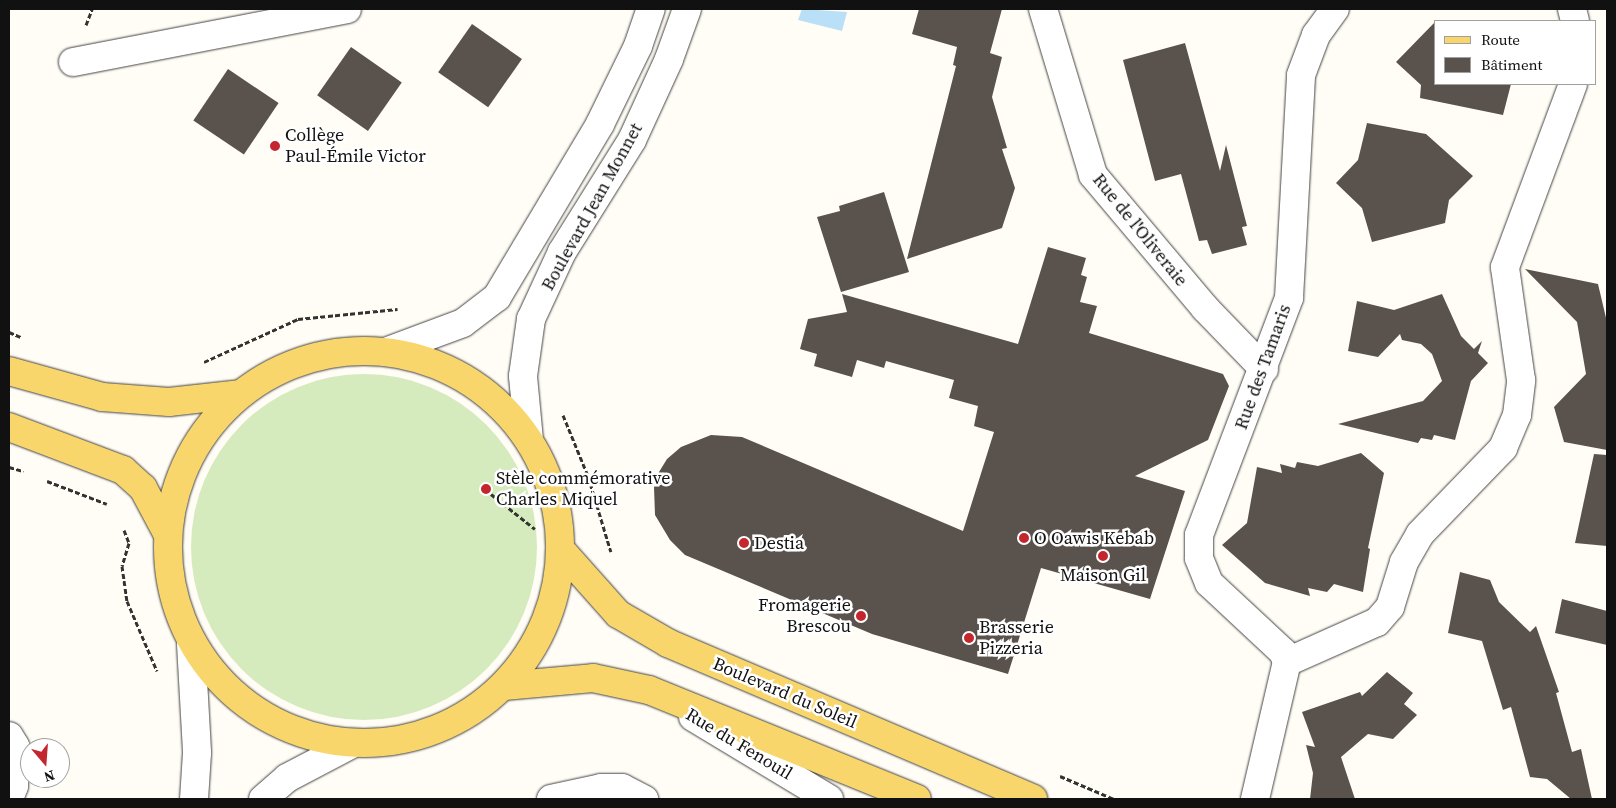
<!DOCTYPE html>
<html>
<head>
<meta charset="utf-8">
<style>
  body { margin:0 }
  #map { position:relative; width:1616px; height:808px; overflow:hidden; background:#fffdf5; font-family:"Source Serif 4",serif }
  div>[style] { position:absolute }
  .green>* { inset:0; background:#d5ebbd }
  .round { border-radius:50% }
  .water>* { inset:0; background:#b9e0f7 }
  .building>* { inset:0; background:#5a524d; transform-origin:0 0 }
  .path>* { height:3px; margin-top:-1.5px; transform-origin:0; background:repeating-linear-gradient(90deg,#333 0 5px,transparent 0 7.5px) }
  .roads { filter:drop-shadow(0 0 1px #444) drop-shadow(0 0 1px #444) }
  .minor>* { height:28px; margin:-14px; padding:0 14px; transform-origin:14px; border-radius:14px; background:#fff }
  .major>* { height:28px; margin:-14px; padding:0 14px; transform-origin:14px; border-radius:14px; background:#f9d66b }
  .major>.ring { margin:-14px; padding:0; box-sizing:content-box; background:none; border:28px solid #f9d66b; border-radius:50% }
  .dots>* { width:14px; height:14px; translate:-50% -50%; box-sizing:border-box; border:2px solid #fff; border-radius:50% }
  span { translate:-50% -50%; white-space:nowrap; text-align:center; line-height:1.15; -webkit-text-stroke:5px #fff; paint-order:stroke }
  .poi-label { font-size:18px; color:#111 }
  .left { translate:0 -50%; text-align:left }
  .right { translate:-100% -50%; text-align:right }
  .street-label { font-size:18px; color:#111 }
  .frame { position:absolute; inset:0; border:10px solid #111; pointer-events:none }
  .legend { position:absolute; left:1434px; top:20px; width:162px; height:65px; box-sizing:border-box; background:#fff; border:1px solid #a0a0a0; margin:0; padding:6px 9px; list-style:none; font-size:15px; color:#111 }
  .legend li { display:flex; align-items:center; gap:10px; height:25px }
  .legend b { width:25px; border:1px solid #a0a0a0 }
  .north { position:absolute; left:20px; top:738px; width:50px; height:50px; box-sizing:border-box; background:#fff; border:1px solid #a0a0a0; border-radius:50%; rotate:162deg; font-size:14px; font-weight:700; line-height:20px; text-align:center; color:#111 }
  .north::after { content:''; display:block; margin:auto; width:18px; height:22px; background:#c4262e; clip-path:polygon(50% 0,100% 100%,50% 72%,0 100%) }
</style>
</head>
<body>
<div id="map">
  <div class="green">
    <i class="round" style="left:191px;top:374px;width:346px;height:346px"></i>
  </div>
  <div class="water">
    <i style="clip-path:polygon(802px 9px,847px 12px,842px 31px,798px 20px)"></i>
  </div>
  <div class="building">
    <i style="clip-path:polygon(919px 9px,1002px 9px,990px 53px,1002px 57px,992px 97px,1007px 148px,1002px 149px,1015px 188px,1002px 228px,907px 259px,956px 66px,953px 65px,957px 47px,912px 34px)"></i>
    <i style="clip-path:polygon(1435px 22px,1435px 84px,1511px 84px,1503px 115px,1420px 98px,1421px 85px,1396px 62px)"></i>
    <i style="left:472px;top:24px;width:61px;height:59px;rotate:35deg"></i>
    <i style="clip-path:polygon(1185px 43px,1220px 171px,1226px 145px,1247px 226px,1242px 227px,1247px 245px,1212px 254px,1207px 240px,1199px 241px,1181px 174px,1155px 181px,1123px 60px)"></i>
    <i style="left:351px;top:47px;width:62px;height:59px;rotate:35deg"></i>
    <i style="left:228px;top:69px;width:61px;height:62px;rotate:34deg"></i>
    <i style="clip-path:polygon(1367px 123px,1426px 134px,1473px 176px,1449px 200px,1445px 223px,1372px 242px,1362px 208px,1336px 183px,1358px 160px)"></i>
    <i style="clip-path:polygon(884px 192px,909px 272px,841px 292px,817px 217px,840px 211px,839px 206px)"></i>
    <i style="clip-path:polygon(1048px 247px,1086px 258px,1081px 275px,1087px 277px,1080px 302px,1097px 306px,1089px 333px,1223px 374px,1229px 386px,1208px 440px,1135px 476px,1185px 491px,1150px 599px,1041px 568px,1008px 674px,872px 634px,685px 555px,670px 540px,655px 515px,654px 487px,659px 472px,667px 459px,681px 447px,711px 435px,742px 437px,963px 531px,994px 432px,974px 426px,978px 406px,949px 398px,954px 380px,886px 361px,884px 368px,857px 360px,852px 377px,814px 366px,817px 354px,800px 349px,808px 319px,847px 312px,842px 294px,1018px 344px)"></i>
    <i style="clip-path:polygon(1525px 269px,1598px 284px,1607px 322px,1607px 450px,1564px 442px,1554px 407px,1586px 374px,1577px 322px)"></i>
    <i style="clip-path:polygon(1442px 294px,1461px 336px,1474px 349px,1482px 341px,1478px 353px,1488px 363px,1471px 381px,1455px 440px,1434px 435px,1432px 440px,1421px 438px,1418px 443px,1338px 424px,1423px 401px,1442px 381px,1432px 354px,1421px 344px,1402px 340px,1400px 334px,1378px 357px,1348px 351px,1357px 301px,1394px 310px)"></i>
    <i style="clip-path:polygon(1361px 453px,1384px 473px,1368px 548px,1370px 549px,1363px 592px,1334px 584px,1327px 592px,1308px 588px,1310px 596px,1265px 583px,1222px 545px,1247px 523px,1257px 467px,1282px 473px,1280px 464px,1295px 468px,1297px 462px,1318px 466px)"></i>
    <i style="clip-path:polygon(1594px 454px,1607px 455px,1607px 546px,1575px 543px)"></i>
    <i style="clip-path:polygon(1460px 572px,1490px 580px,1499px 602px,1530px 632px,1536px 626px,1559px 692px,1556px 693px,1572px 752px,1581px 749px,1592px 799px,1571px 799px,1547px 779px,1530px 777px,1511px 707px,1503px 710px,1482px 641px,1448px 633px)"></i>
    <i style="clip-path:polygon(1562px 599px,1607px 611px,1607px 645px,1555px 633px)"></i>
    <i style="clip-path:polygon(1387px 672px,1413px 693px,1404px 704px,1417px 715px,1393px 739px,1368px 734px,1341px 757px,1355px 799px,1310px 799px,1313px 773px,1306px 745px,1315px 747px,1302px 712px,1360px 692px,1362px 696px)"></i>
  </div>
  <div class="path">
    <i style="left:86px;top:25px;width:17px;rotate:-69deg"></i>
    <i style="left:9px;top:332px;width:13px;rotate:23deg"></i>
    <i style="left:204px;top:362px;width:103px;rotate:-24.6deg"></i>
    <i style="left:298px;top:319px;width:100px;rotate:-5.7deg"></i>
    <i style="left:563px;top:415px;width:66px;rotate:67.7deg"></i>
    <i style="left:588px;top:476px;width:79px;rotate:73.2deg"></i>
    <i style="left:9px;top:467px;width:15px;rotate:16deg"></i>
    <i style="left:47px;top:481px;width:64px;rotate:21deg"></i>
    <i style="left:491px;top:494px;width:56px;rotate:38.5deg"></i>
    <i style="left:124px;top:530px;width:14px;rotate:69deg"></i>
    <i style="left:129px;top:543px;width:24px;rotate:107deg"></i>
    <i style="left:122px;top:566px;width:35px;rotate:82deg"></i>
    <i style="left:127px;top:601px;width:76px;rotate:66.8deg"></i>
    <i style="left:1060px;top:776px;width:59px;rotate:23.1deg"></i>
  </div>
  <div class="roads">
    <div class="minor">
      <i style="left:1043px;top:9px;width:173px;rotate:73.2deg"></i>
      <i style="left:1093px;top:175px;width:174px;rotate:49.9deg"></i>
      <i style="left:1205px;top:308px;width:85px;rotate:46deg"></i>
      <i style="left:1572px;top:9px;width:12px;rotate:76deg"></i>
      <i style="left:73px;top:62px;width:279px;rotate:-10.9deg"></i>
      <i style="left:385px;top:352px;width:83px;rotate:-20.4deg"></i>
      <i style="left:463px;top:323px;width:43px;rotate:-37.4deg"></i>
      <i style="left:497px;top:297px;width:201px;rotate:-59.2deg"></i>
      <i style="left:600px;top:124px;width:87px;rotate:-64deg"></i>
      <i style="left:638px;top:46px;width:39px;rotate:-71deg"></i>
      <i style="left:529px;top:440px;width:64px;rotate:-95.4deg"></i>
      <i style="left:523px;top:376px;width:58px;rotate:-82deg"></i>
      <i style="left:531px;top:319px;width:74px;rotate:-65.2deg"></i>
      <i style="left:562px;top:252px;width:132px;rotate:-58deg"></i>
      <i style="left:632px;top:140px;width:89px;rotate:-65.4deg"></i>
      <i style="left:669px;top:59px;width:53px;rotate:-70.2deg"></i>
      <i style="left:191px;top:644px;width:109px;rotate:86.8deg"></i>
      <i style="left:197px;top:753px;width:46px;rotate:93.7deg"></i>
      <i style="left:1287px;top:662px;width:98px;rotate:-24deg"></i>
      <i style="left:1377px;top:622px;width:20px;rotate:-49deg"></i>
      <i style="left:1390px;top:607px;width:47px;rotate:-72.7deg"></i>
      <i style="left:1404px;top:562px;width:32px;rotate:-60deg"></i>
      <i style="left:1420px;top:534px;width:120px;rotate:-46deg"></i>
      <i style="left:1503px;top:448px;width:36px;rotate:-67deg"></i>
      <i style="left:1517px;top:415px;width:35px;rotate:-83deg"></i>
      <i style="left:1521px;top:380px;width:114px;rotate:-98.1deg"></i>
      <i style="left:1505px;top:267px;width:195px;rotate:-69.6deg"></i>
      <i style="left:693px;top:717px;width:159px;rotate:31.1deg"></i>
      <i style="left:9px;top:736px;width:12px;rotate:59deg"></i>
      <i style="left:15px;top:746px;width:40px;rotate:91.4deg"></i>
      <i style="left:14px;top:786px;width:14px;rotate:111deg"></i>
      <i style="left:263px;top:799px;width:32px;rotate:-41deg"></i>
      <i style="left:287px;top:778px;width:73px;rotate:-27.6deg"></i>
      <i style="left:551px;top:799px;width:51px;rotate:-12.4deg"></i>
      <i style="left:601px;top:788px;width:21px"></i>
      <i style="left:622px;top:788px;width:25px;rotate:27deg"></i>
      <i style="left:1255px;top:799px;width:141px;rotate:-76.9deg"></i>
      <i style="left:1287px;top:662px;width:11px;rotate:-112deg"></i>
      <i style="left:1283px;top:652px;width:101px;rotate:-137deg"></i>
      <i style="left:1209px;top:583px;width:27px;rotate:-112deg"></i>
      <i style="left:1199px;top:558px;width:23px;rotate:-90deg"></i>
      <i style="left:1199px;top:535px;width:254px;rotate:-69.2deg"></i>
      <i style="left:1289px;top:298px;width:223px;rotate:-86.9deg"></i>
      <i style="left:1301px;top:75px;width:43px;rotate:-69.4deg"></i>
      <i style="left:1316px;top:35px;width:32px;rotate:-54deg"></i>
    </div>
    <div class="major">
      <i class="ring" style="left:168px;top:351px;width:364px;height:364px"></i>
      <i style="left:9px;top:371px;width:97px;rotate:15.6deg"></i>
      <i style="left:102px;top:397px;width:67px;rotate:4.3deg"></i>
      <i style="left:169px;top:402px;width:71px;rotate:-6.4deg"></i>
      <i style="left:9px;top:427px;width:122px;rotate:20.7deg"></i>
      <i style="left:123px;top:470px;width:27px;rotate:42deg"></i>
      <i style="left:143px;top:488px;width:51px;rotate:61.9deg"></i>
      <i style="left:561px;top:550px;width:86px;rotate:48.3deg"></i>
      <i style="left:618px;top:614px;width:58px;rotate:30.1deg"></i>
      <i style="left:668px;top:643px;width:397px;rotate:23.1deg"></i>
      <i style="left:504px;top:686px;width:89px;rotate:-5.1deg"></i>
      <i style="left:593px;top:678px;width:57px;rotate:12.1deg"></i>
      <i style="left:649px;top:690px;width:289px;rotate:22.1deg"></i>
    </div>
  </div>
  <div class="dots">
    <i style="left:275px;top:146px;background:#c4262e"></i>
    <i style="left:486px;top:489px;background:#c4262e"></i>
    <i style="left:1024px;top:538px;background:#c4262e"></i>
    <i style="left:744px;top:543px;background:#c4262e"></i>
    <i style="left:1103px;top:556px;background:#c4262e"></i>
    <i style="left:861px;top:616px;background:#c4262e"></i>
    <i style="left:969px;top:638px;background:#c4262e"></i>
  </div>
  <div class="poi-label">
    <span class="left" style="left:285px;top:146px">Collège<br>Paul-Émile Victor</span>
    <span class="left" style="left:496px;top:489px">Stèle commémorative<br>Charles Miquel</span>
    <span class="left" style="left:1034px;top:538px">O Oawis Kebab</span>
    <span class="left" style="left:754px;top:543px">Destia</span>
    <span style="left:1103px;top:575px">Maison Gil</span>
    <span class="right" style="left:851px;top:616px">Fromagerie<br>Brescou</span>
    <span class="left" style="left:979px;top:638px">Brasserie<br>Pizzeria</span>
  </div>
  <div class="street-label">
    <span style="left:592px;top:207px;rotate:-61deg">Boulevard Jean Monnet</span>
    <span style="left:1140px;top:230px;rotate:51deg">Rue de l'Oliveraie</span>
    <span style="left:1263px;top:367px;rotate:-70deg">Rue des Tamaris</span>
    <span style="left:785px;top:693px;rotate:23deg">Boulevard du Soleil</span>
    <span style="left:739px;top:744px;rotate:31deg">Rue du Fenouil</span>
  </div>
  <div class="frame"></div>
  <ul class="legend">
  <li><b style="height:6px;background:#f9d66b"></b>Route</li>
  <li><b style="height:14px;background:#5a524d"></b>Bâtiment</li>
  </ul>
  <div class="north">N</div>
</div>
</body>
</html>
